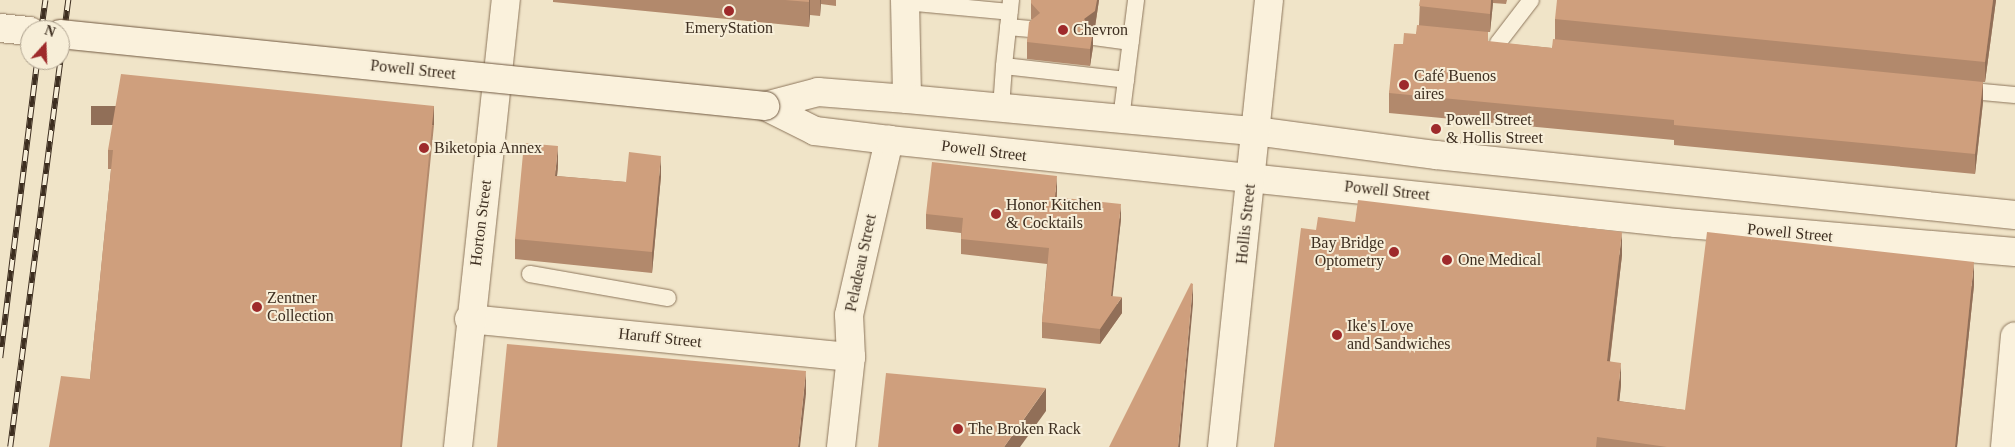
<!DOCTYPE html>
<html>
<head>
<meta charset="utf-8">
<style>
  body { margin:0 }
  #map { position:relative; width:2015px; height:447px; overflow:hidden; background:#f0e4c8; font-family:Georgia,serif }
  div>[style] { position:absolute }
  .roads { filter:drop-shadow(0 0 1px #8d765c) drop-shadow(0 0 1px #8d765c) }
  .lane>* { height:16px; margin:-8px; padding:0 8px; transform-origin:8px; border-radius:8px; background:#faf1dc }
  .street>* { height:28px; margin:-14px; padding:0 14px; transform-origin:14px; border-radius:14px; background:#faf1dc }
  .secondary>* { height:28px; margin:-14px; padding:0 14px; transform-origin:14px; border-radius:14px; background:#faf1dc }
  .rail>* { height:5.5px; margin-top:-2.75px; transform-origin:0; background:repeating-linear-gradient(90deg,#f7eed8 0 11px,#3d2e20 0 22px); box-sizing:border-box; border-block:1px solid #3d2e20 }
  .bridges { filter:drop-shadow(0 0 1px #6f573f) drop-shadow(0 0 1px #6f573f) }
  .secondary-bridge>* { height:28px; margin:-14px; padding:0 14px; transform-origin:14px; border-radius:14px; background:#faf1dc }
  .wall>* { inset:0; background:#b2896c }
  .shaded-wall>* { inset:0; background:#916f58; transform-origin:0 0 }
  .building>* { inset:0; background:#cf9f7d }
  .dots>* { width:14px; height:14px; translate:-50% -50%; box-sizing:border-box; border:2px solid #f7eed8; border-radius:50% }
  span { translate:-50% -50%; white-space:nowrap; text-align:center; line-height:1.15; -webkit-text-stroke:4px #f7eed8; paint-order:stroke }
  .poi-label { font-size:16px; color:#3d2e20 }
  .left { translate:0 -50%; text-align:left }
  .right { translate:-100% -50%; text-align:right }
  .street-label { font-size:16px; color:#3d2e20 }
  .north { position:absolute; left:20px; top:20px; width:50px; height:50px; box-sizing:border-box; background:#f7eed8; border:1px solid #ada18e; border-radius:50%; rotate:20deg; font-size:14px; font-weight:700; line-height:20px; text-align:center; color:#3d2e20 }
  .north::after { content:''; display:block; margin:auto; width:18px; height:22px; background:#9e2a2b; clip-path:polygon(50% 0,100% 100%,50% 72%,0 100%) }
</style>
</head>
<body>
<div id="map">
  <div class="roads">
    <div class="lane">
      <i style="left:1011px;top:0;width:66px;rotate:96.1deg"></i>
      <i style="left:1004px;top:66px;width:123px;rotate:6.5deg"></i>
      <i style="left:905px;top:2px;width:105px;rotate:5.4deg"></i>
      <i style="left:1008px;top:27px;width:22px;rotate:5deg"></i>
      <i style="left:1094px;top:37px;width:37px;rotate:8deg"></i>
      <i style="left:1498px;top:43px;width:54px;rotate:-52.5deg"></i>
      <i style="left:1961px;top:90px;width:54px;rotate:5.3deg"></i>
      <i style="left:1001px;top:108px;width:42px;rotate:-85.9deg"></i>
      <i style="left:1121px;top:119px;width:120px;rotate:-82.8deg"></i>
      <i style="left:530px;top:274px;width:140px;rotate:9.9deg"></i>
    </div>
    <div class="street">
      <i style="left:905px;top:0;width:99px;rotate:88.8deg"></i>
      <i style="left:469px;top:319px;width:384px;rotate:5.7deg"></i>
      <i style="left:458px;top:447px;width:450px;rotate:-83.9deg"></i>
      <i style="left:841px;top:447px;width:91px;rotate:-83.7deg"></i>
      <i style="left:851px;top:357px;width:42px;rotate:-92.7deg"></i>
      <i style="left:849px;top:315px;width:180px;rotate:-77.1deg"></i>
      <i style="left:2005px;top:447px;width:111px;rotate:-84.9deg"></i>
    </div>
    <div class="secondary">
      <i style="left:0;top:28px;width:30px;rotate:6deg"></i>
      <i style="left:765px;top:106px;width:56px;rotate:26.6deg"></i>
      <i style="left:815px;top:131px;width:75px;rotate:6.9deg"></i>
      <i style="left:889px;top:140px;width:791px;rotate:6.02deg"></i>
      <i style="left:1676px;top:223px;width:340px;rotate:4.9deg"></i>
      <i style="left:765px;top:106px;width:55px;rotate:-14.8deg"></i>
      <i style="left:818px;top:92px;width:89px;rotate:4.5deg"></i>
      <i style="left:907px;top:99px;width:349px;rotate:5.3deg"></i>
      <i style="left:1255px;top:131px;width:183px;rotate:7.6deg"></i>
      <i style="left:1436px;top:155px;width:582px;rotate:5.92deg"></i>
      <i style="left:1222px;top:447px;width:449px;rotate:-84deg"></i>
    </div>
  </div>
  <div class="rail">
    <i style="left:41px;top:30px;width:30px;rotate:-82deg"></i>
    <i style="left:0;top:358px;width:300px;rotate:-82.9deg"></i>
    <i style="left:10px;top:447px;width:451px;rotate:-82.6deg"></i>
  </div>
  <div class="bridges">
    <div class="secondary-bridge">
      <i style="left:60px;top:34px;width:709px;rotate:5.83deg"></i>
    </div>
  </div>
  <div class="wall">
    <i style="clip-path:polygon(553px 0,836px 0,836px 6px,821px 4px,820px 16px,810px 15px,809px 27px,553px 2px)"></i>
    <i style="clip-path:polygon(1031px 0,1099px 0,1095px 27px,1092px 29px,1093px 47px,1090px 66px,1027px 59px,1027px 42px,1032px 20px,1031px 19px)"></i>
    <i style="clip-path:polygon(1420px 0,1507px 0,1506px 4px,1493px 3px,1490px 32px,1488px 32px,1488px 42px,1552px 48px,1555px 39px,1555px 19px,1996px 0,1985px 82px,1983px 82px,1983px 102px,1975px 174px,1674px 145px,1674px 140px,1389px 113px,1389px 93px,1403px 44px,1416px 34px,1419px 25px)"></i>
    <i style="clip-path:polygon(434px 125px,402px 447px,49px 447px,90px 379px,111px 169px,108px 169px,108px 150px)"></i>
    <i style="clip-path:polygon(558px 166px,557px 176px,626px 182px,661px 176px,652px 273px,515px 259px,515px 239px)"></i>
    <i style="clip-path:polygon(1057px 192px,1057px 197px,1121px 219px,1112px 296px,1122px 313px,1100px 344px,1042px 338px,1042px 322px,1047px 264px,961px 254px,961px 233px,926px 229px,926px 214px)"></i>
    <i style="clip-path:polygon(1316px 230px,1622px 255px,1610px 361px,1621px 385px,1619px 401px,1685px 410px,1974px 285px,1957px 447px,1274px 447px)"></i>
  </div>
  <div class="shaded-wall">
    <i style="clip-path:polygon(809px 0,810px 0,810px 15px,809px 27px)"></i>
    <i style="clip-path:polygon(820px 0,821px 0,820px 16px)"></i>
    <i style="clip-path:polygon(1097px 0,1099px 0,1095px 27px,1084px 35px,1084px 19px)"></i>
    <i style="clip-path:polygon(1491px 0,1493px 0,1493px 3px,1490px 32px,1490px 14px)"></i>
    <i style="clip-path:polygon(1993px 0,1996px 0,1985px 82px,1985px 62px)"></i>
    <i style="clip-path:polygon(1093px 30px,1093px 47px,1090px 66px,1090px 49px)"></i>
    <i style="clip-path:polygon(1983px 82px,1983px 102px,1975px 174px,1975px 154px)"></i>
    <i style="left:434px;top:106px;width:19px;height:343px;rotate:90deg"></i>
    <i style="clip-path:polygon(558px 146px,558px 166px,555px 196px,555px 176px)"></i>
    <i style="clip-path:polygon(661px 156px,661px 176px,652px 273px,652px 252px)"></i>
    <i style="clip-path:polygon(1057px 176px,1057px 192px,1055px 212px,1055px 197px)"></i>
    <i style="clip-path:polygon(1121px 204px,1121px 219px,1111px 311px,1111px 296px)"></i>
    <i style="clip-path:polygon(1622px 232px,1622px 255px,1607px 384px,1607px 361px)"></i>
    <i style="clip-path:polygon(1974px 262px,1974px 285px,1957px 447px,1955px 447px)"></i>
    <i style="clip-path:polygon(1193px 284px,1193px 304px,1180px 447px,1178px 447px)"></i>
    <i style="clip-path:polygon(1122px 297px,1122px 313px,1100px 344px,1100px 329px)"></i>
    <i style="clip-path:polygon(1621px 363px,1621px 385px,1617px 424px,1617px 401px)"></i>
    <i style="clip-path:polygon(806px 371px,806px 394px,800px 447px,798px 447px)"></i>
    <i style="clip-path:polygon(1046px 388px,1046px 411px,1020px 447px,1004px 447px)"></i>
  </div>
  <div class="building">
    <i style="clip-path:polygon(785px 0,809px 0,809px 2px)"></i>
    <i style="clip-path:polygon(1031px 0,1097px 0,1095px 11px,1084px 19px,1093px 30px,1090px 49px,1027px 42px,1029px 22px,1040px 13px,1031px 3px)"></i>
    <i style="clip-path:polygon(1420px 0,1491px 0,1490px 14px,1419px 6px)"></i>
    <i style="clip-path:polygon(1557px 0,1993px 0,1985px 62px,1555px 19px)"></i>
    <i style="clip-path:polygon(1417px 25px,1488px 32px,1488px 41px,1552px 48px,1553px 39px,1983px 82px,1975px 154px,1674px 125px,1674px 120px,1389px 93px,1394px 44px,1403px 44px,1404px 33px,1416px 34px)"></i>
    <i style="clip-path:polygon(121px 74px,434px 106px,400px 447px,49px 447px,61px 376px,90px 379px,113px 150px,108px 150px)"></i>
    <i style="clip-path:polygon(524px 143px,558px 146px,555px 176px,626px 182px,629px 152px,661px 156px,652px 252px,515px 239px)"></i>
    <i style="clip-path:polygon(932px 162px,1057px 176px,1055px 197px,1121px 204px,1111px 296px,1122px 297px,1100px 329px,1042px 322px,1049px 248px,961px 239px,963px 218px,926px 214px)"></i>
    <i style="clip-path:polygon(1358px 200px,1622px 232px,1607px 361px,1621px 363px,1617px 401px,1685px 410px,1707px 232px,1974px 262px,1955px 447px,1667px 447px,1597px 437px,1596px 447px,1274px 447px,1301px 228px,1316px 230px,1318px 217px,1355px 222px)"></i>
    <i style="clip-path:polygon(1191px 283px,1193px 284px,1178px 447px,1109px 447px)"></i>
    <i style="clip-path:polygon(507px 344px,806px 371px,798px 447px,497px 447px)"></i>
    <i style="clip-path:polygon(886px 373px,1046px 388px,1004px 447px,878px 447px)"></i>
  </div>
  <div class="dots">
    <i style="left:729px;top:11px;background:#9e2a2b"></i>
    <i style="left:1063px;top:30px;background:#9e2a2b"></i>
    <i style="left:1404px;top:85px;background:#9e2a2b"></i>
    <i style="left:1436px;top:129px;background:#9e2a2b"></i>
    <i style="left:424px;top:148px;background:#9e2a2b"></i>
    <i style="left:996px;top:214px;background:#9e2a2b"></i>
    <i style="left:1394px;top:252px;background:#9e2a2b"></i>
    <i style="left:1447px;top:260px;background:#9e2a2b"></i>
    <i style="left:257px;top:307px;background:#9e2a2b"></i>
    <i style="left:1337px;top:335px;background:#9e2a2b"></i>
    <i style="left:958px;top:429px;background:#9e2a2b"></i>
  </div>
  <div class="poi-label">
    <span style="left:729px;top:28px">EmeryStation</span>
    <span class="left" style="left:1073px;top:30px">Chevron</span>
    <span class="left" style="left:1414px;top:85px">Café Buenos<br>aires</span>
    <span class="left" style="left:1446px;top:129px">Powell Street<br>&amp; Hollis Street</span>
    <span class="left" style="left:434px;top:148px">Biketopia Annex</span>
    <span class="left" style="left:1006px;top:214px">Honor Kitchen<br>&amp; Cocktails</span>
    <span class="right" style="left:1384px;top:252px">Bay Bridge<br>Optometry</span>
    <span class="left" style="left:1458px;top:260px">One Medical</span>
    <span class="left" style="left:267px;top:307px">Zentner<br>Collection</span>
    <span class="left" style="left:1347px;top:335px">Ike's Love<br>and Sandwiches</span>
    <span class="left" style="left:968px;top:429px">The Broken Rack</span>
  </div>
  <div class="street-label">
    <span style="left:413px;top:70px;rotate:6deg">Powell Street</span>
    <span style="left:984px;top:151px;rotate:7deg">Powell Street</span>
    <span style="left:1387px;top:191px;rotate:6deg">Powell Street</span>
    <span style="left:481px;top:223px;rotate:-83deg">Horton Street</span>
    <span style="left:1246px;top:224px;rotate:-84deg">Hollis Street</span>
    <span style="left:1790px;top:233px;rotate:5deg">Powell Street</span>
    <span style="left:861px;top:263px;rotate:-78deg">Peladeau Street</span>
    <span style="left:660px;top:338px;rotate:6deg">Haruff Street</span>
  </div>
  <div class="north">N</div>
</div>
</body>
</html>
